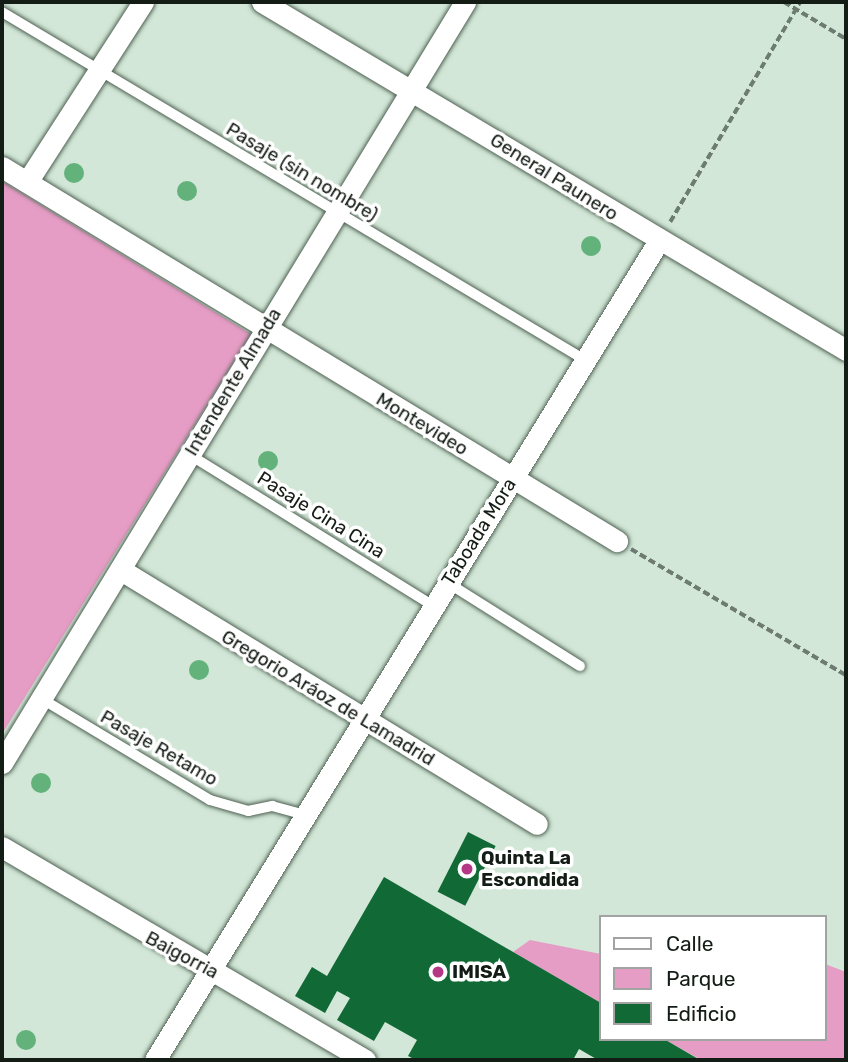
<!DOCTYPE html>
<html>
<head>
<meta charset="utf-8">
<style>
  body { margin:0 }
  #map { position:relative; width:848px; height:1062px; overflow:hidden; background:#d2e7d7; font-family:Rubik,sans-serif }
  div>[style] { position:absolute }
  .green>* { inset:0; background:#e69dc5 }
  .water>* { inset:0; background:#63b27b }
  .round { border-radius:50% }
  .building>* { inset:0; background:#116936; transform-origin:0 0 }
  .path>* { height:3.5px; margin-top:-1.75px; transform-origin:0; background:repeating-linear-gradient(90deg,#6d7b71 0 7px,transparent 0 10.5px) }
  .roads { filter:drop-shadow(0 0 2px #4f6153) drop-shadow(0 0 2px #4f6153) }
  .service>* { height:10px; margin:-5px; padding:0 5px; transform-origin:5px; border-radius:5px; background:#fff }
  .minor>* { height:21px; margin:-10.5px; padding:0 10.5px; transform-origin:10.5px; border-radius:10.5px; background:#fff }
  .dots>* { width:19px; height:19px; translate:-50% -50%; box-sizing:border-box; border:4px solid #fff; border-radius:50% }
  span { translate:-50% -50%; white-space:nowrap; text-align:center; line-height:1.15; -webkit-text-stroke:7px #fff; paint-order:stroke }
  .street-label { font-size:19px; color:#141c16 }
  .poi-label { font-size:19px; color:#141c16; font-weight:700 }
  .left { translate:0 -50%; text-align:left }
  .frame { position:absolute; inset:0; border:4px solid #141c16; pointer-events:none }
  .legend { position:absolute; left:599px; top:915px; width:228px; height:126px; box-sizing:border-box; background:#fff; border:2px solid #a1a4a2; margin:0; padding:9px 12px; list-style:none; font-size:21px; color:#141c16 }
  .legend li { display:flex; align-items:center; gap:14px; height:35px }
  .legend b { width:35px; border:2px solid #a1a4a2 }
</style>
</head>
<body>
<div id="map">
  <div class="green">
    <i style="clip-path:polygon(2px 181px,251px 334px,2px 734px)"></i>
    <i style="clip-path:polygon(530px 940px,601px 954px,601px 1003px,513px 952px)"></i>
    <i style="clip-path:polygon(825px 964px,846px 972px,846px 1060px,701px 1060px,664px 1039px,825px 1039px)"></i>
  </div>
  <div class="water">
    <i class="round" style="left:64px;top:163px;width:20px;height:20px"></i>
    <i class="round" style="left:177px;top:181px;width:20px;height:20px"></i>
    <i class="round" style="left:581px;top:236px;width:20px;height:20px"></i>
    <i class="round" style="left:258px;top:451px;width:20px;height:20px"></i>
    <i class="round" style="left:189px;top:660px;width:20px;height:20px"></i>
    <i class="round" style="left:31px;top:773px;width:20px;height:20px"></i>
    <i class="round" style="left:16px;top:1030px;width:20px;height:20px"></i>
  </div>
  <div class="building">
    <i style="left:468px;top:832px;width:31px;height:67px;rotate:27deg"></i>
    <i style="clip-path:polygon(384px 877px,601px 1003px,601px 1039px,664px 1039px,700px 1060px,598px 1060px,579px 1049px,573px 1060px,416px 1060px,408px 1056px,417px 1040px,385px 1022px,374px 1041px,337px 1020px,350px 998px,337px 991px,325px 1013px,295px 996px,312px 967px,327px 976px)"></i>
  </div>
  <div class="path">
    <i style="left:784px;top:2px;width:72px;rotate:30.8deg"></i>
    <i style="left:670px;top:222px;width:256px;rotate:-59.4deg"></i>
    <i style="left:631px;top:549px;width:249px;rotate:30.4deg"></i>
  </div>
  <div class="roads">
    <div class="service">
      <i style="left:2px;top:12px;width:679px;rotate:30.83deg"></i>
      <i style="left:190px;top:455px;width:287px;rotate:31.8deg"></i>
      <i style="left:448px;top:583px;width:156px;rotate:32.2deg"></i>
      <i style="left:42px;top:699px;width:196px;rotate:31deg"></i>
      <i style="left:210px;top:800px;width:40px;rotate:16deg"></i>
      <i style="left:248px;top:811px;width:25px;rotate:-12deg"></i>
      <i style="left:272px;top:806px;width:35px;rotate:15deg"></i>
    </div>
    <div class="minor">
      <i style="left:262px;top:2px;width:680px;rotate:30.79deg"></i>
      <i style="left:2px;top:167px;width:720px;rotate:31.31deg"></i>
      <i style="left:27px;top:182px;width:214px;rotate:-57.2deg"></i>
      <i style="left:121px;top:570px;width:487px;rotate:31.4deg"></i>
      <i style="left:2px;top:763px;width:891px;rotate:-58.68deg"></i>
      <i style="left:2px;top:847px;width:421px;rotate:30.4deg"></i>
      <i style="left:155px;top:1060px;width:960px;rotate:-58.41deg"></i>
    </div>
  </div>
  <div class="dots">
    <i style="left:467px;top:869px;background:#b53887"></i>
    <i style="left:438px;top:972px;background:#b53887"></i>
  </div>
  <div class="street-label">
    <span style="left:302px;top:172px;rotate:31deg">Pasaje (sin nombre)</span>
    <span style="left:554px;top:177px;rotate:32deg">General Paunero</span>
    <span style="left:233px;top:382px;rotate:-59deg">Intendente Almada</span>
    <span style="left:422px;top:424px;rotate:31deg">Montevideo</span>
    <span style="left:321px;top:515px;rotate:32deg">Pasaje Cina Cina</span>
    <span style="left:479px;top:532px;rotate:-58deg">Taboada Mora</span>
    <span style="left:328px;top:698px;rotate:31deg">Gregorio Aráoz de Lamadrid</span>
    <span style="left:159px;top:748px;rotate:30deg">Pasaje Retamo</span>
    <span style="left:182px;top:955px;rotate:28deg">Baigorria</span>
  </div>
  <div class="poi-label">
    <span class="left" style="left:481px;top:869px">Quinta La<br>Escondida</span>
    <span class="left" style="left:452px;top:972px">IMISA</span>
  </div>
  <div class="frame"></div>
  <ul class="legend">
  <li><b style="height:9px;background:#fff"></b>Calle</li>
  <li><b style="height:19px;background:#e69dc5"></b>Parque</li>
  <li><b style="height:19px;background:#116936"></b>Edificio</li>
  </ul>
</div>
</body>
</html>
